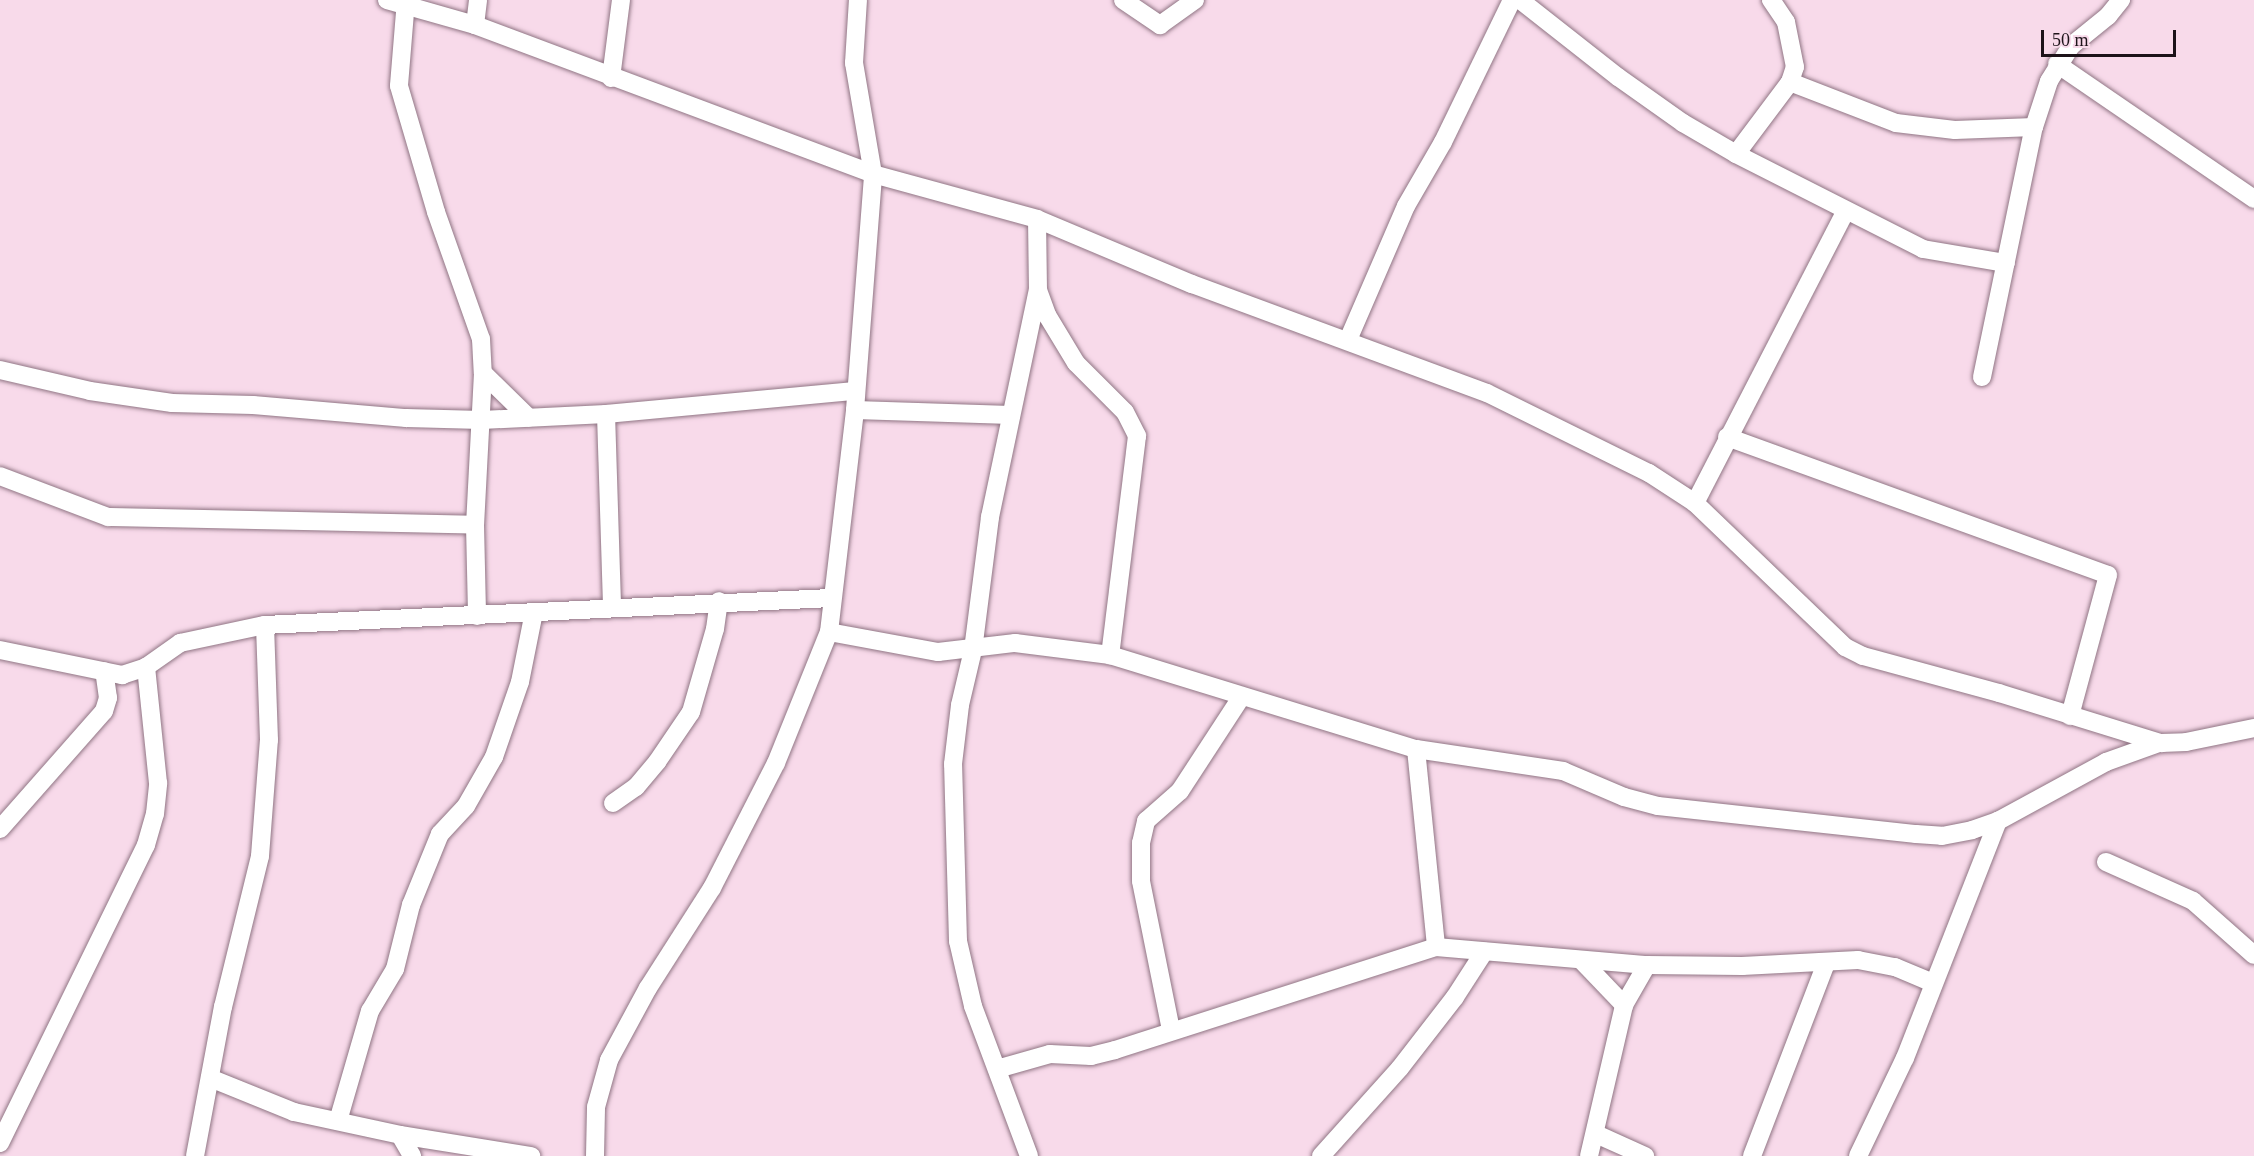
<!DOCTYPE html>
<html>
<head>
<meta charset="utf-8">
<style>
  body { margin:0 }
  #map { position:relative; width:2254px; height:1156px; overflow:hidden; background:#f8daea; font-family:Georgia,serif }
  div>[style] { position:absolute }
  .roads { filter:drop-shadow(0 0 2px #907584) drop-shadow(0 0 2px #907584) }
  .minor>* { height:18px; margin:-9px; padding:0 9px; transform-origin:9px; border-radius:9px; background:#fff }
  span { translate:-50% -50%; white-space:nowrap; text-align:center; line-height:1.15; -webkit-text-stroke:6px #f8daea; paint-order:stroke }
  .scale { position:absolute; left:2041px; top:30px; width:135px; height:27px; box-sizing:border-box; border:3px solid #1d1319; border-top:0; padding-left:8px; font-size:18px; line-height:21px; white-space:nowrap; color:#1d1319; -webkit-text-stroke:4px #f8daea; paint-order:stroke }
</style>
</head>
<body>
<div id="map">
  <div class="roads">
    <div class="minor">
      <i style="left:387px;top:0;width:91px;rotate:15.9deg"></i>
      <i style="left:475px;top:25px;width:425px;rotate:20.5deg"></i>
      <i style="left:873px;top:174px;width:170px;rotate:15.3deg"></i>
      <i style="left:1037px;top:219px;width:168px;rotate:22.8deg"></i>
      <i style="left:1192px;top:284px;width:314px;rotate:20.3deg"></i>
      <i style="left:1487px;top:393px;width:181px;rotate:26.3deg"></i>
      <i style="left:1649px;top:473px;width:55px;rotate:33.1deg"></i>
      <i style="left:1695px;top:503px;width:208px;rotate:43.8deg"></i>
      <i style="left:1845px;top:647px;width:20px;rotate:27deg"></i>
      <i style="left:1863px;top:656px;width:141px;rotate:15.2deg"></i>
      <i style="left:1999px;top:693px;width:170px;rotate:17.2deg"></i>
      <i style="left:2161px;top:743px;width:25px;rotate:-2deg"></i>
      <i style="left:2186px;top:742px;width:69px;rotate:-11.6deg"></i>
      <i style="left:406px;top:0;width:86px;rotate:94.7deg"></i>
      <i style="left:399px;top:86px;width:131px;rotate:73.6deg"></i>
      <i style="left:436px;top:212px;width:135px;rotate:70.5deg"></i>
      <i style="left:481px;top:339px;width:34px;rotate:87deg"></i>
      <i style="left:483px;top:373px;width:152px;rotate:93deg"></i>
      <i style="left:475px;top:525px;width:91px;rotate:88.7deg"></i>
      <i style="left:1123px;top:0;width:45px;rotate:34deg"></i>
      <i style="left:1160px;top:25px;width:43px;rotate:-35.5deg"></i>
      <i style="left:1520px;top:0;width:125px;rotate:38.2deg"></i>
      <i style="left:1618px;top:77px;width:80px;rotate:35.3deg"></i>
      <i style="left:1683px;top:123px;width:61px;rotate:30.3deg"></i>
      <i style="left:1736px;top:154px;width:210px;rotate:26.9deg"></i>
      <i style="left:1923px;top:249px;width:84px;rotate:9.6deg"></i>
      <i style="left:475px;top:25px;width:25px;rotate:-83deg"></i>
      <i style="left:2057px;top:64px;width:239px;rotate:34.4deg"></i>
      <i style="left:611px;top:78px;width:79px;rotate:-82.7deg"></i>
      <i style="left:1790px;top:82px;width:114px;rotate:21.1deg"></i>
      <i style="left:1896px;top:123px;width:59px;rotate:6.8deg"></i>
      <i style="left:1955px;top:130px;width:79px;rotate:-2.2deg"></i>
      <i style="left:1736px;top:154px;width:90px;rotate:-53.1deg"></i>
      <i style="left:1790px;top:82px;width:16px;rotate:-72deg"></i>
      <i style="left:1795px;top:67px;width:46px;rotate:-101.3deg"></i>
      <i style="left:1786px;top:22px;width:27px;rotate:-124deg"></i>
      <i style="left:1037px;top:219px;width:71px;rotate:89.2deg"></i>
      <i style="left:1038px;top:290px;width:27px;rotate:70deg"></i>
      <i style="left:1047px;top:315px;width:56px;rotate:58.9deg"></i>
      <i style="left:1076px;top:363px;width:69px;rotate:45deg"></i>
      <i style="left:1125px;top:412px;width:27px;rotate:63deg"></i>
      <i style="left:1137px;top:436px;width:221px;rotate:97deg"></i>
      <i style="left:1348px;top:340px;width:146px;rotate:-66.6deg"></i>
      <i style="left:1406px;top:206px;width:74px;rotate:-60deg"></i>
      <i style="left:1443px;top:142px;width:158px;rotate:-64.1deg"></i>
      <i style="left:0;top:370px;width:92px;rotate:13.1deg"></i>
      <i style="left:90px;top:391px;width:83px;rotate:8.3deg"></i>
      <i style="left:172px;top:403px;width:81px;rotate:1.4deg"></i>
      <i style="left:253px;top:405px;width:154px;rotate:4.9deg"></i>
      <i style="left:406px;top:418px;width:76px;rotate:1.5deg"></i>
      <i style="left:482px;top:420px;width:124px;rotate:-2.8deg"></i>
      <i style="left:606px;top:414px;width:250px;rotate:-5.3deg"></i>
      <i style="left:483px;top:373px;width:64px;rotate:44.4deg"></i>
      <i style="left:1982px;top:377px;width:255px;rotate:-78.3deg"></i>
      <i style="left:2034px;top:127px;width:48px;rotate:-71.9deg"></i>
      <i style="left:2049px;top:81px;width:41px;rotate:-57.8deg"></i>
      <i style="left:2071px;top:46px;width:48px;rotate:-39deg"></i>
      <i style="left:2108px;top:16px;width:21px;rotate:-51deg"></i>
      <i style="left:855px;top:410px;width:156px;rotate:1.8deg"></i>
      <i style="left:606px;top:414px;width:192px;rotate:88.2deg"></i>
      <i style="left:1727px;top:437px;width:405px;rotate:19.9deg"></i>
      <i style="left:2108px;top:575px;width:146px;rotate:105.1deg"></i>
      <i style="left:0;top:476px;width:116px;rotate:20.8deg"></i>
      <i style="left:108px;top:517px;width:367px;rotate:1.2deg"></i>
      <i style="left:1695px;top:503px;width:327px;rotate:-62.7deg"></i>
      <i style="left:829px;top:632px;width:111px;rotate:10.4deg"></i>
      <i style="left:938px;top:652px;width:78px;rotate:-6.7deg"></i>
      <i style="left:1015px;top:643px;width:96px;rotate:7.2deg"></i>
      <i style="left:1110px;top:655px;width:320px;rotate:17.1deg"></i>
      <i style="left:1416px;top:749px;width:149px;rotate:8.5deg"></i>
      <i style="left:1563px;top:771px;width:66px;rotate:23.1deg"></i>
      <i style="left:1624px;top:797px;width:35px;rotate:15deg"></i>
      <i style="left:1658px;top:806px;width:260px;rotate:6.2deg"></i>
      <i style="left:1916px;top:834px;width:26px;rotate:4deg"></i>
      <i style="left:1942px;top:836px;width:31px;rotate:-11deg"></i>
      <i style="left:1972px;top:830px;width:28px;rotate:-19deg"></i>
      <i style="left:1998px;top:821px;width:123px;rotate:-28.6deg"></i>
      <i style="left:2106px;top:762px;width:56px;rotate:-19.7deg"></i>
      <i style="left:0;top:650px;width:125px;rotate:11.6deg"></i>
      <i style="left:122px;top:675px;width:25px;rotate:-18deg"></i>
      <i style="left:146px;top:667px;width:42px;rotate:-35.2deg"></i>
      <i style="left:180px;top:643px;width:87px;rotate:-12deg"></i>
      <i style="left:265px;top:625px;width:568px;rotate:-2.73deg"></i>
      <i style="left:1416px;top:749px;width:199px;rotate:84.2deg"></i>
      <i style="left:613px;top:803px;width:28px;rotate:-35deg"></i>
      <i style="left:636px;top:787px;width:33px;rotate:-50deg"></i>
      <i style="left:657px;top:762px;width:60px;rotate:-55.8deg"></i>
      <i style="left:691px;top:712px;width:86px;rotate:-73.9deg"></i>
      <i style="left:715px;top:629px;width:28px;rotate:-82deg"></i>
      <i style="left:0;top:829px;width:157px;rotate:-48.6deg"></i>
      <i style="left:104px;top:711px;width:14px;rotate:-73deg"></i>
      <i style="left:108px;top:698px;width:27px;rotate:-98deg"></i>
      <i style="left:2106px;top:862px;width:95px;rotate:24.1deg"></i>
      <i style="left:2193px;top:901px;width:81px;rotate:41.5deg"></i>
      <i style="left:1582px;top:961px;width:61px;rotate:46.3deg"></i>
      <i style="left:1171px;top:1030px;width:152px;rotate:-101.4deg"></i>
      <i style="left:1141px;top:881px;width:38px;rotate:-90deg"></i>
      <i style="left:1141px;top:843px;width:23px;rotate:-77deg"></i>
      <i style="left:1146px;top:821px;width:45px;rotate:-41.4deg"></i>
      <i style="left:1180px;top:791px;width:113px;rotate:-56.9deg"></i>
      <i style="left:997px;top:1069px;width:55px;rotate:-15.8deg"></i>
      <i style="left:1050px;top:1054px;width:41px;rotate:2.8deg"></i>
      <i style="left:1091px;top:1056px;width:25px;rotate:-14deg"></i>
      <i style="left:1115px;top:1050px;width:337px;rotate:-17.8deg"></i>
      <i style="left:1436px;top:947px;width:212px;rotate:4.9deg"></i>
      <i style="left:1647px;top:965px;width:95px;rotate:0.6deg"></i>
      <i style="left:1742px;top:966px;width:116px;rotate:-3deg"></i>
      <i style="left:1858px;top:960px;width:38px;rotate:11deg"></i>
      <i style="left:1895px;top:967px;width:41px;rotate:22.8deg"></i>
      <i style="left:210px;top:1078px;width:91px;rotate:22deg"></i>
      <i style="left:294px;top:1112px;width:108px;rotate:12.2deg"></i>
      <i style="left:400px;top:1135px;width:133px;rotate:9.1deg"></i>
      <i style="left:338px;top:1121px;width:115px;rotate:-73.8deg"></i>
      <i style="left:370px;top:1011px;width:49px;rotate:-59.2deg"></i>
      <i style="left:395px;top:969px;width:66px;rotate:-76deg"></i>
      <i style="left:411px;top:905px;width:77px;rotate:-67.8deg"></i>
      <i style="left:440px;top:834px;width:38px;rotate:-47deg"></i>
      <i style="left:466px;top:806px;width:56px;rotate:-60.3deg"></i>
      <i style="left:494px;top:757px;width:79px;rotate:-70.9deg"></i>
      <i style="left:520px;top:682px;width:71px;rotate:-78.7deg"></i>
      <i style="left:1596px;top:1134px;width:54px;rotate:24.2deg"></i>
      <i style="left:400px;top:1135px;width:24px;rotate:60deg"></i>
      <i style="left:0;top:1143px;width:332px;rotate:-63.9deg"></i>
      <i style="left:146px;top:845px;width:32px;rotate:-74deg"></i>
      <i style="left:155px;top:814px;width:31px;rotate:-84deg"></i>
      <i style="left:158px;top:783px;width:117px;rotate:-95.9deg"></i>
      <i style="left:195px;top:1156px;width:152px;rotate:-79.4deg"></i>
      <i style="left:223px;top:1007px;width:155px;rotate:-76.2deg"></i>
      <i style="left:260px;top:856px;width:116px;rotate:-85.6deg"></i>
      <i style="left:269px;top:740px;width:115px;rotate:-92deg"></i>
      <i style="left:595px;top:1156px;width:49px;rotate:-88.8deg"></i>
      <i style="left:596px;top:1107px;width:49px;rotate:-74.5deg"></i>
      <i style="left:609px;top:1060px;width:82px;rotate:-61.6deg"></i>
      <i style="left:648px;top:988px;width:119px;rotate:-57.4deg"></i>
      <i style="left:712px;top:888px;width:140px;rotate:-62.9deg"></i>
      <i style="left:776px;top:763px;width:141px;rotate:-68deg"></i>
      <i style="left:829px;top:632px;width:224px;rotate:-83.3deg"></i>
      <i style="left:855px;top:410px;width:237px;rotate:-85.6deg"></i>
      <i style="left:873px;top:174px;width:113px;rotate:-99.7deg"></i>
      <i style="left:854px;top:63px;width:63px;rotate:-86.4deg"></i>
      <i style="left:1029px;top:1156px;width:160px;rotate:-110.5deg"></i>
      <i style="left:973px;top:1006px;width:67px;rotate:-103deg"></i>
      <i style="left:958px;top:941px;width:177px;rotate:-91.6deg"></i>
      <i style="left:953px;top:764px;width:59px;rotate:-83.2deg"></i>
      <i style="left:960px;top:705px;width:57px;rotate:-76.7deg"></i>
      <i style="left:973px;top:650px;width:134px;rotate:-82.7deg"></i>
      <i style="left:990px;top:517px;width:232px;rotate:-78.1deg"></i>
      <i style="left:1321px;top:1156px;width:118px;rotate:-48.1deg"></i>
      <i style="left:1400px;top:1068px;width:90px;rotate:-52.2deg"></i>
      <i style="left:1455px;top:997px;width:54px;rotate:-57.2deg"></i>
      <i style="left:1589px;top:1156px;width:155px;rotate:-76.9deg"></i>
      <i style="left:1624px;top:1005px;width:46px;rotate:-60.1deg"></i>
      <i style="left:1752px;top:1156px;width:207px;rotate:-69deg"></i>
      <i style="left:1858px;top:1156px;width:109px;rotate:-64.4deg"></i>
      <i style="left:1905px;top:1058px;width:255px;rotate:-68.6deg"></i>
    </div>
  </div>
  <div class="scale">50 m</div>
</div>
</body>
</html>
